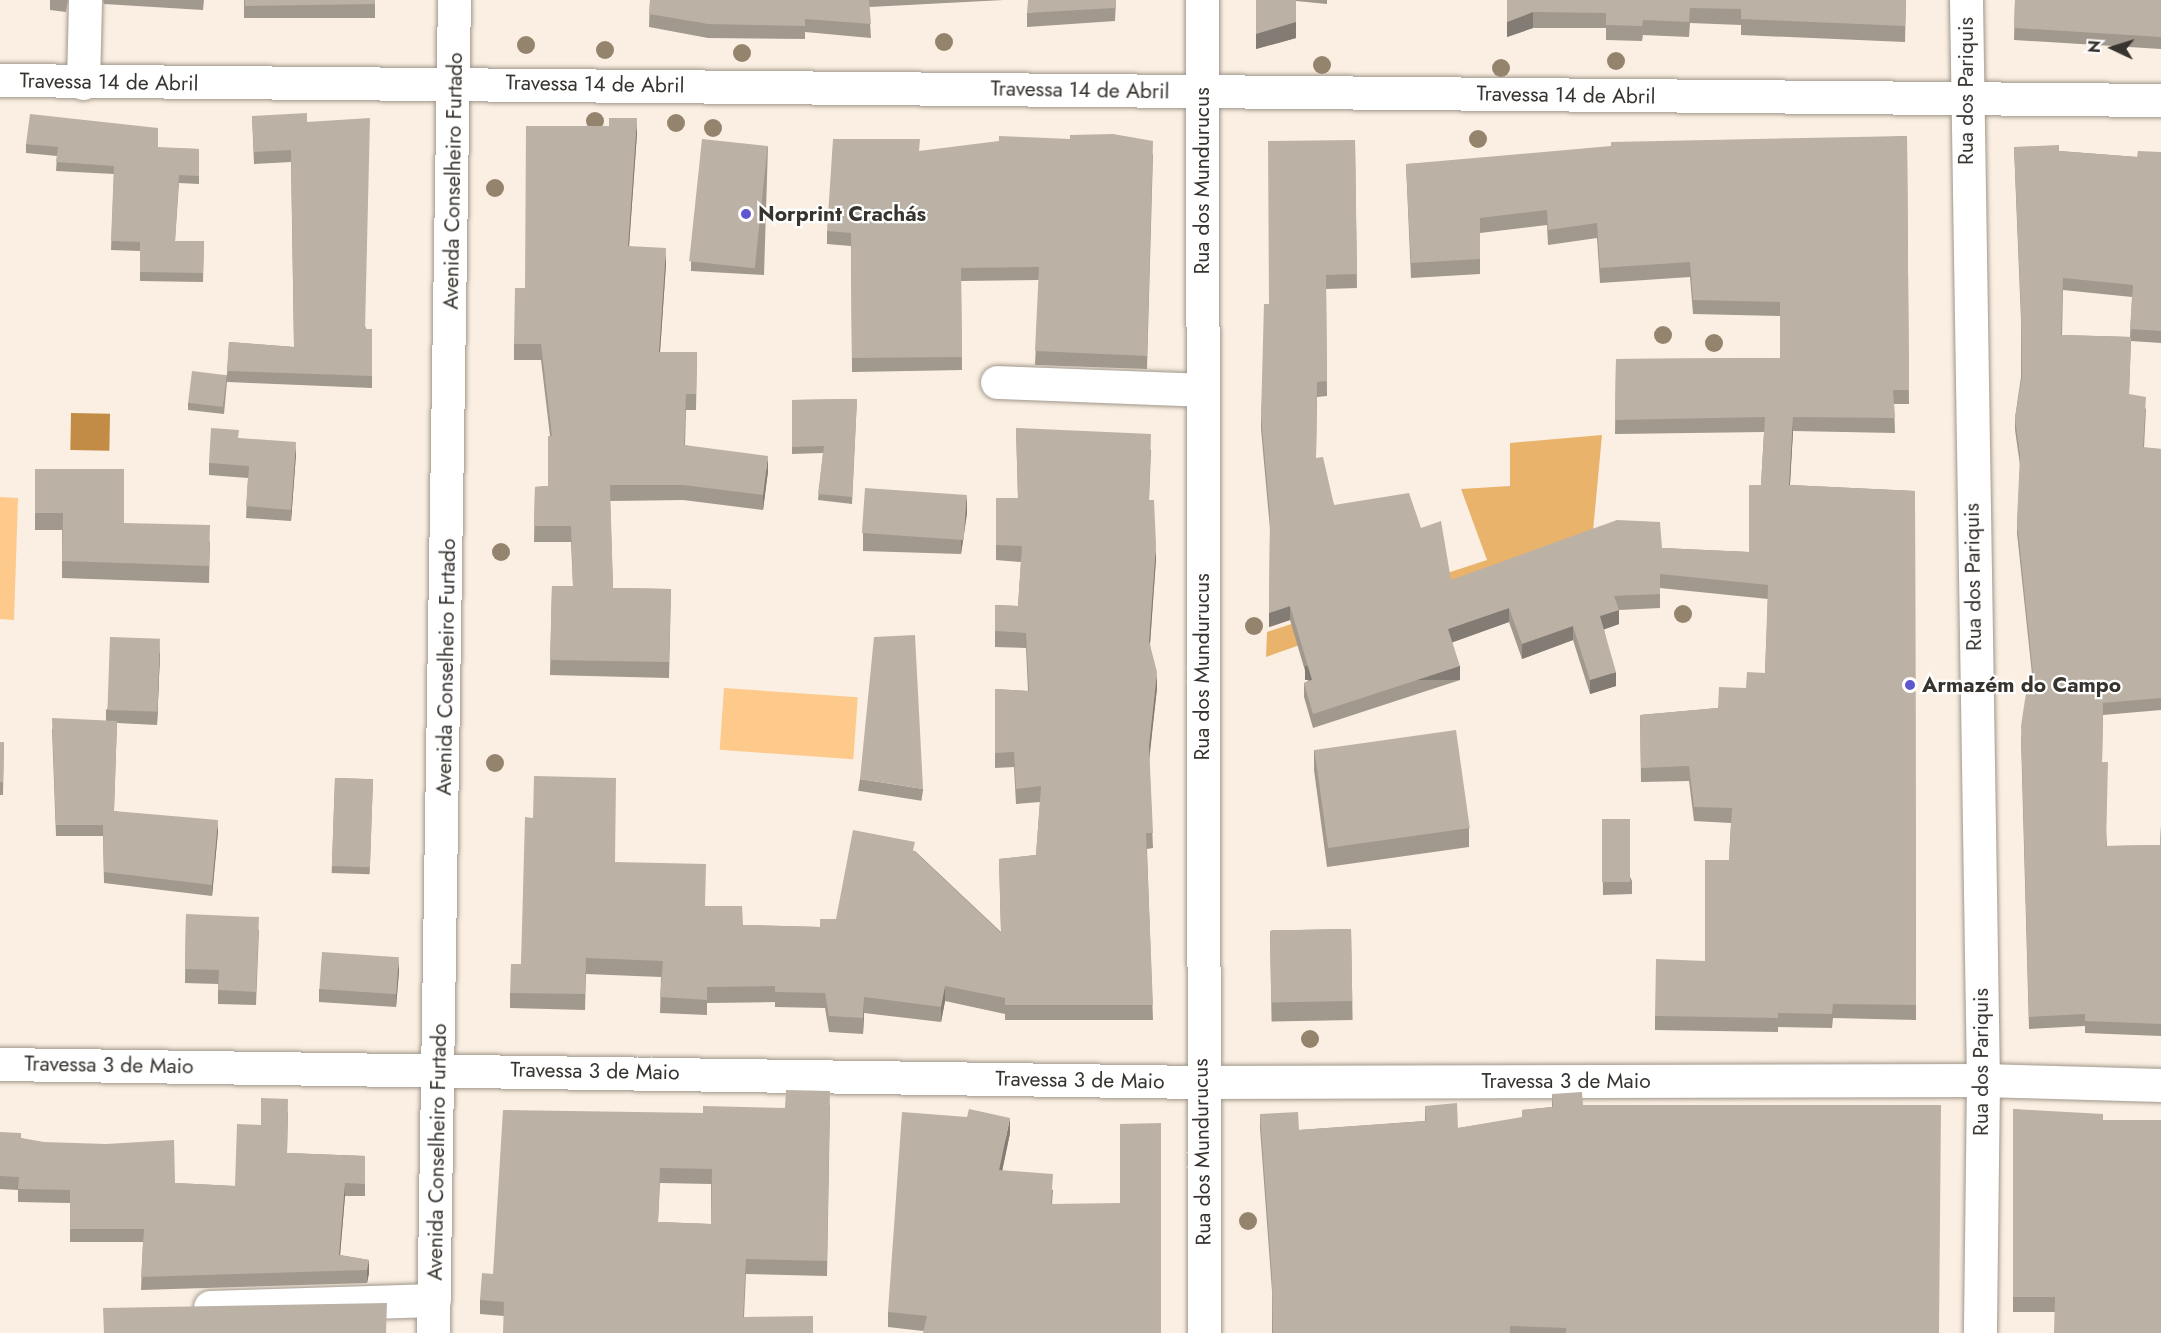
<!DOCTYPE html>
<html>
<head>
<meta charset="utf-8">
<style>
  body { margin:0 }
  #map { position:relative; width:2161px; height:1333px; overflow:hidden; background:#faefe2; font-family:Jost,sans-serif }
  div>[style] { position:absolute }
  .green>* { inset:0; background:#fdca8b; transform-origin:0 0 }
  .forest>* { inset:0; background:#eab36c }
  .water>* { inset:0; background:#c28c46; transform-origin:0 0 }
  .roads { filter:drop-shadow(0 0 2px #a0968a) drop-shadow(0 0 2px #a0968a) }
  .minor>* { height:33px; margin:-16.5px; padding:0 16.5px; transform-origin:16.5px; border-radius:16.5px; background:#fff }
  .major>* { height:33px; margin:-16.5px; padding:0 16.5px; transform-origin:16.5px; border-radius:16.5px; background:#fff }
  .trees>* { width:18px; height:18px; margin:-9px; border-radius:50%; background:#95846d }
  .wall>* { inset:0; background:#a1988e; transform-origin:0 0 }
  .shaded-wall>* { inset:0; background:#837c74; transform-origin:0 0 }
  .building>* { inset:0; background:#bbb1a5; transform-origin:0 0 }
  .dots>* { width:16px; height:16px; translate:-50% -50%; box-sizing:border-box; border:3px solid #fff; border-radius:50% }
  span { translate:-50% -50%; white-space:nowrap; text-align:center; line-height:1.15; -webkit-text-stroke:4.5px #fff; paint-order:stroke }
  .street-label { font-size:21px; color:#37332e }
  .poi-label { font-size:21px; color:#37332e; font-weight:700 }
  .left { translate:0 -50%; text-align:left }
  .north { position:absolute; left:2083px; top:18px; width:60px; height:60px; -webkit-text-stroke:4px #fff; paint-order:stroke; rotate:274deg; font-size:16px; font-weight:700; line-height:24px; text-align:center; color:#37332e }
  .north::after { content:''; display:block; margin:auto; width:21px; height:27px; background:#37332e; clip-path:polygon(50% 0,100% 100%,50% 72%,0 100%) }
</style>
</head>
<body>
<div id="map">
  <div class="green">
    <i style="clip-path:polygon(0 497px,18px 498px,14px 620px,0 619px)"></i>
    <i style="left:724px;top:688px;width:134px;height:62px;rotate:4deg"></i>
  </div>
  <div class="forest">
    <i style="clip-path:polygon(1602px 435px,1592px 542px,1266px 657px,1267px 632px,1487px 560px,1461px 489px,1510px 486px,1510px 443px)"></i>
  </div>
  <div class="water">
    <i style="left:71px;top:413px;width:39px;height:37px;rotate:1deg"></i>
  </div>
  <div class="roads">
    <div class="minor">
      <i style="left:1202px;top:0;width:1333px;rotate:89.91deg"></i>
      <i style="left:1966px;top:0;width:1080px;rotate:89.1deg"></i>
      <i style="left:1983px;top:1080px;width:253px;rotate:90.7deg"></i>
      <i style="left:0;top:80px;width:2161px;rotate:0.53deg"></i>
      <i style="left:83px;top:83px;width:83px;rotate:-88.6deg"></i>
      <i style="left:997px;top:382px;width:206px;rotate:2.2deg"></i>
      <i style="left:0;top:1064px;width:1201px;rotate:0.86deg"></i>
      <i style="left:1201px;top:1082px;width:782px;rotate:-0.15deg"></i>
      <i style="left:1983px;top:1080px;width:178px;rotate:1.6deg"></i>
      <i style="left:210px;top:1307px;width:224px;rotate:-1.8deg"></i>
    </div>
    <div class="major">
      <i style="left:433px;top:1333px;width:1333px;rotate:-89.1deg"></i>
    </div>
  </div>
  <div class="trees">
    <i style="left:944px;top:42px"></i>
    <i style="left:526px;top:45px"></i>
    <i style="left:605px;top:50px"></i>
    <i style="left:742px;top:53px"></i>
    <i style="left:1616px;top:61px"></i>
    <i style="left:1322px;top:65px"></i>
    <i style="left:1501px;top:68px"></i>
    <i style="left:595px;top:121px"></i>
    <i style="left:676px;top:123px"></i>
    <i style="left:713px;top:128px"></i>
    <i style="left:1478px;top:139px"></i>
    <i style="left:495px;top:188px"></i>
    <i style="left:1663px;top:335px"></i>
    <i style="left:1714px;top:343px"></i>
    <i style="left:501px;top:552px"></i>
    <i style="left:1683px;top:614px"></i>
    <i style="left:1254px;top:626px"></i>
    <i style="left:495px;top:763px"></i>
    <i style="left:1310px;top:1039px"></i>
    <i style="left:1248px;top:1221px"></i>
  </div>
  <div class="wall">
    <i style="clip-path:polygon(50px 0,68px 0,66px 12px,50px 10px)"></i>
    <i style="clip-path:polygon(103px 0,204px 0,203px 10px,104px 4px)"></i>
    <i style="left:244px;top:0;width:131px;height:18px"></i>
    <i style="clip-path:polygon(650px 0,1004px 0,869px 7px,871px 38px,805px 32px,805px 39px,708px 38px,649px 27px)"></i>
    <i style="clip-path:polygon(1116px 0,1115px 21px,1027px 27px,1027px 13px)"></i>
    <i style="clip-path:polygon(1256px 0,1327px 0,1327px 4px,1296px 1px,1296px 38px,1256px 49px)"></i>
    <i style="clip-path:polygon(1507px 0,1906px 0,1905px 42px,1741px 35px,1741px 25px,1690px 23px,1689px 37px,1643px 35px,1642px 41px,1606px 40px,1606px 28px,1533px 28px,1507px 37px)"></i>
    <i style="clip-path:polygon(2015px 0,2161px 0,2161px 49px,2014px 40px)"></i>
    <i style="clip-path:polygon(252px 116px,307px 122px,366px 329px,372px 329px,372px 388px,227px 382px,224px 414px,188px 410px,188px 403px,227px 375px,229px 342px,294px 347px,291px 162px,254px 164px)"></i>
    <i style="clip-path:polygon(637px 133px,629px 246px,666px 264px,660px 352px,697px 352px,696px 410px,686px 410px,685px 445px,768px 471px,763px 510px,683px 500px,610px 501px,613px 588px,671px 589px,669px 678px,550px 675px,552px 586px,573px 586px,571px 542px,534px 542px,535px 487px,548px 486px,550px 436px,541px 360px,514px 360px,514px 344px,525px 288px)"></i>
    <i style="clip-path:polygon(1907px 136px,1909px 404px,1894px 404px,1895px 433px,1793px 431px,1790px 485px,1915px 491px,1916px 1020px,1833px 1018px,1832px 1028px,1778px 1027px,1778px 1032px,1655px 1030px,1655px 1016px,1705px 961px,1729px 860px,1731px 823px,1694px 821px,1689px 781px,1641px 782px,1640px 715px,1718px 708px,1746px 688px,1765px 673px,1768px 599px,1660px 588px,1660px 608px,1619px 610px,1619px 624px,1604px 629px,1616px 686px,1590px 694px,1573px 640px,1522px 659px,1509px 622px,1452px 642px,1460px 680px,1313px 728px,1304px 697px,1304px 683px,1308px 681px,1290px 620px,1269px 627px,1270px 529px,1261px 429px,1261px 415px,1269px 304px,1355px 140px,1357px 288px,1326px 289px,1327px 396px,1317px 397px,1316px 458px,1334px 505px,1421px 528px,1451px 580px,1662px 548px,1749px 552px,1761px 485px,1764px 432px,1615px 434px,1616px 359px,1780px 358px,1780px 316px,1693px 314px,1690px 277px,1600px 283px,1597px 238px,1548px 245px,1547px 225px,1480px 233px,1480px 274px,1411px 278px,1406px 164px)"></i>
    <i style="clip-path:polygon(26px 144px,199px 149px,199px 184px,179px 183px,175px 241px,204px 241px,203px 282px,140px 281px,140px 251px,111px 250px,114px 174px,56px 171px,57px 156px,26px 153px)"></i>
    <i style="clip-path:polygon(768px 146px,764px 275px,691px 271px,691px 262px)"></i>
    <i style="clip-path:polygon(evenodd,2014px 147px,2059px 151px,2137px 157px,2161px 152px,2161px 343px,2131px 341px,2129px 394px,2146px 409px,2144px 448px,2161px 449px,2161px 710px,2103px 715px,2102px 762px,2107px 846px,2160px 845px,2161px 826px,2161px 1036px,2085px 1033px,2085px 1026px,2029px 1029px,2021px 738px,2034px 693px,2017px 533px,2020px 465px,2015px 430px,2015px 418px,2021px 377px,2021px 320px,2014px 147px,2063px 290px,2132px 297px,2130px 337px,2062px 335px,2063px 290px)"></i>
    <i style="clip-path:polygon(919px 151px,1153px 154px,1147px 369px,1035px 365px,1039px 280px,961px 281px,962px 370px,852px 372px,851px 246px,827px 244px,827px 231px)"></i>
    <i style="clip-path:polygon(857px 399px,852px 504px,818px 500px,823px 453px,792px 454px,792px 400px)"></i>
    <i style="clip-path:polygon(1016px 428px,1151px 450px,1149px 500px,1156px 559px,1150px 645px,1157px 688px,1149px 756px,1153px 848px,1147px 849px,1153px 1020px,1005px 1020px,1005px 1014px,945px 1001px,941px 1022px,864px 1013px,863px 1034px,829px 1032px,825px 1008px,775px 1007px,775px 1002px,707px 1003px,707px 1015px,660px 1013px,661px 977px,586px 974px,585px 1010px,510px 1008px,510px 993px,521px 964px,533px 818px,615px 862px,743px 925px,820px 927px,836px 919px,915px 851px,1001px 932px,999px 859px,1036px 855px,1040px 802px,1016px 804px,1014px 767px,995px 768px,995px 689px,1028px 691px,1026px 648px,995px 647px,995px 605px,1018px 606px,1021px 562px,996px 560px,996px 498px,1018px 498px)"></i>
    <i style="clip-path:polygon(239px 438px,296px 454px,291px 521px,246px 518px,248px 478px,209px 475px,209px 463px)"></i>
    <i style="clip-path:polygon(35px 469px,124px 523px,210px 542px,209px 583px,62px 578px,62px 530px,35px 530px)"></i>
    <i style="clip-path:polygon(967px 513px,961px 554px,863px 551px,863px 533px)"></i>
    <i style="clip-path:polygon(160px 653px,157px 725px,117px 723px,114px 811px,218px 831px,212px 896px,104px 883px,103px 836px,56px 836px,52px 729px,106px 721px,106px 710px)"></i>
    <i style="clip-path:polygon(0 742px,4px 742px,3px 795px,0 795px)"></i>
    <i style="clip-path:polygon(1314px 750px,1469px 828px,1469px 847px,1327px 867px,1314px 770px)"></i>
    <i style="left:335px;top:778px;width:38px;height:95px;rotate:2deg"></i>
    <i style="left:860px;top:779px;width:64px;height:12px;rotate:9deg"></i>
    <i style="clip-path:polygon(1602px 819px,1632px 881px,1632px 894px,1603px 895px)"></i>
    <i style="clip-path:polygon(186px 914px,259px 930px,256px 1005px,218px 1004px,218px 984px,185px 983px)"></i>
    <i style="left:1351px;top:929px;width:91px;height:81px;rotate:89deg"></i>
    <i style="clip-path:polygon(399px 971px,396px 1007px,319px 1002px,319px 989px)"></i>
    <i style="clip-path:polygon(1552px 1094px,1583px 1105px,1939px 1333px,1272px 1333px,1272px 1291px,1260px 1128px,1260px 1114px,1299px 1130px,1425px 1121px,1425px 1106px,1458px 1128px,1522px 1118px,1522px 1110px,1552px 1107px)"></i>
    <i style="clip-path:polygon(evenodd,830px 1105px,827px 1276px,746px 1274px,744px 1317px,504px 1316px,480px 1314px,480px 1300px,493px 1274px,703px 1113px,830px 1105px,660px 1183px,711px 1184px,711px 1224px,658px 1222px,660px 1183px)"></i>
    <i style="clip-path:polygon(2013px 1109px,2103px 1120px,2055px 1312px,2013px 1312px)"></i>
    <i style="clip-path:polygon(288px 1112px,287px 1153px,365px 1156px,365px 1196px,345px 1196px,340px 1255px,369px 1260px,369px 1273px,367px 1283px,141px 1290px,143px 1242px,70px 1242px,70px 1203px,18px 1202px,18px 1190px,0 1189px,0 1132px,175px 1183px,235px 1186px,261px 1125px)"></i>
    <i style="clip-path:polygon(1010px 1133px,1002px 1171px,1053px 1190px,1052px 1204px,923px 1331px,888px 1327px,888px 1312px)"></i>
  </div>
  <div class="shaded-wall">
    <i style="clip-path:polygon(1296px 0,1296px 38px,1256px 49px,1256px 34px)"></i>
    <i style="clip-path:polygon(1533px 12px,1533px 28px,1507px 37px,1507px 22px)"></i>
    <i style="clip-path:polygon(637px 118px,637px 133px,628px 261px,628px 246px)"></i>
    <i style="clip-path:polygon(666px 248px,666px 264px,659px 367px,659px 352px)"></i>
    <i style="clip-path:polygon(1793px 417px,1793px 431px,1789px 500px,1789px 485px)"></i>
    <i style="clip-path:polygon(296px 442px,296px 454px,291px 521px,291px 510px)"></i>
    <i style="clip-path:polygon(768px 456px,768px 471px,763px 510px,763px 495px)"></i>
    <i style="clip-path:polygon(967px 495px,967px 513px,961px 554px,961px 536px)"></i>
    <i style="clip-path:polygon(1156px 544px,1156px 559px,1149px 657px,1149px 641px)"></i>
    <i style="clip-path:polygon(1290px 606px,1290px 620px,1269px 627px,1269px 613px)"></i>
    <i style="clip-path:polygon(1509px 608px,1509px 622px,1448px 644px,1448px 629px)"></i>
    <i style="clip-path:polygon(1619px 610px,1619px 624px,1600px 631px,1600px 616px)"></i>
    <i style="clip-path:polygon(1573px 626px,1573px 640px,1522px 659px,1522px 644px)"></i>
    <i style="clip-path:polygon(160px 639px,160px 653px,157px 725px,157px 712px)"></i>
    <i style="left:1460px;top:666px;width:14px;height:155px;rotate:90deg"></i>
    <i style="clip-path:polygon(1157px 672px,1157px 688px,1149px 762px,1149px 746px)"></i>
    <i style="clip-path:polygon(1616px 672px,1616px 686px,1590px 694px,1590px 680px)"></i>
    <i style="clip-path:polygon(218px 820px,218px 831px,212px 896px,212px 885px)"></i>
    <i style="clip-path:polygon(399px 957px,399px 971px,396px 1007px,396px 994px)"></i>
    <i style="clip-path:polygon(945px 986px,945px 1001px,941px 1022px,941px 1007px)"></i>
    <i style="clip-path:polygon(864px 997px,864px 1013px,863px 1034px,863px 1018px)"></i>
    <i style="clip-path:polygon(1010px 1118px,1010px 1133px,999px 1186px,999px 1170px)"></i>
    <i style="clip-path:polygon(345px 1183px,345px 1196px,339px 1268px,339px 1255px)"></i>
    <i style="clip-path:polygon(369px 1260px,369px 1273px,367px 1283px,367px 1270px)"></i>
  </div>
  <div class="building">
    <i style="clip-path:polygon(245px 0,375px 0,375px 4px,245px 6px)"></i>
    <i style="clip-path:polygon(650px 0,869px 0,871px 24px,805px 19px,805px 26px,708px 24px,649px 14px)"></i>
    <i style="clip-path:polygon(1028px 0,1116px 0,1115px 8px,1027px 13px)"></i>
    <i style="clip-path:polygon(1256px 0,1296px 0,1296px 22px,1256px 34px)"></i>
    <i style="clip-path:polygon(1507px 0,1906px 0,1905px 26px,1741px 19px,1741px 9px,1690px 8px,1689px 22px,1643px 20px,1642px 26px,1606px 25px,1606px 13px,1533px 12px,1507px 22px)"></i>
    <i style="clip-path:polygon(2015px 0,2161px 0,2161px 37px,2014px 28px)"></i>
    <i style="clip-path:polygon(307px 113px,307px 122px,370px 118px,365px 329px,372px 329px,372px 376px,227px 371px,229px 342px,294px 347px,291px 150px,254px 152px,252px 116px)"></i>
    <i style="clip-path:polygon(30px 114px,158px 128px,158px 147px,199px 149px,199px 176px,179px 175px,175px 241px,204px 241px,203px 273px,140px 272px,140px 242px,111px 241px,114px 166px,56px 162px,58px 147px,26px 144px)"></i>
    <i style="clip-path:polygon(609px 118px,637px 118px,628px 246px,666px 248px,659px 352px,697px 352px,696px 394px,686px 394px,684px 445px,768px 456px,763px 495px,683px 485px,610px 485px,613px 588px,671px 589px,669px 662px,550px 660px,552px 586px,573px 586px,571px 526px,534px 526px,535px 487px,548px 486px,548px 436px,552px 436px,541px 344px,514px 344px,515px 288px,525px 288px,526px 126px,609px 126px)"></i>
    <i style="clip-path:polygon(1113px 134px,1153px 141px,1147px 356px,1035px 351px,1039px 267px,961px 268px,962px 357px,852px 358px,851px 233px,827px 231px,833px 139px,920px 139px,919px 151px,999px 141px,999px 136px,1070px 139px,1070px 135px)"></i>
    <i style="clip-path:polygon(1907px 136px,1909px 390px,1893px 390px,1895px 418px,1793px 417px,1789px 485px,1915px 491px,1916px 1005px,1833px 1004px,1832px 1014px,1778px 1013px,1778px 1018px,1655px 1016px,1656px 959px,1705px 961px,1705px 860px,1729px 860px,1732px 808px,1694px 807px,1689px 766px,1641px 768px,1640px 715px,1718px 708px,1719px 687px,1746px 688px,1747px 672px,1765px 673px,1768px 585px,1660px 574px,1660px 594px,1614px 596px,1619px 610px,1600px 616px,1616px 672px,1590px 680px,1573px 626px,1522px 644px,1509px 608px,1448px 629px,1460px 666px,1313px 714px,1304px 683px,1312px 680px,1290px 606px,1269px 613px,1270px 516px,1261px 415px,1264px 304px,1269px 304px,1268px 141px,1355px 140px,1357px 274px,1326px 275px,1327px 381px,1317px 382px,1316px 458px,1323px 457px,1334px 505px,1409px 493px,1421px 528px,1441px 521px,1451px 580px,1617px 520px,1660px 522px,1662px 548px,1749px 552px,1749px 485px,1761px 485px,1765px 417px,1615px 420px,1616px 359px,1780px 358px,1780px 302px,1693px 300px,1690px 262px,1600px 268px,1597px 223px,1548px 230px,1547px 210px,1480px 218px,1480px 259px,1411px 263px,1406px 164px,1611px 146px,1611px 142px)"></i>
    <i style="left:702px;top:139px;width:66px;height:123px;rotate:6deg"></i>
    <i style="clip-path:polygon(2059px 145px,2059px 151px,2137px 157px,2138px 151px,2161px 152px,2161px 331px,2130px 329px,2133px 285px,2063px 278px,2061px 335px,2131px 337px,2129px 394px,2146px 397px,2143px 447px,2161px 449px,2161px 698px,2103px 703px,2102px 762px,2108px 762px,2106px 846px,2160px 845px,2161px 826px,2161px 1024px,2085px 1021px,2085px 1014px,2029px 1017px,2021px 726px,2026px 693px,2035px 693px,2017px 521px,2020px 456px,2015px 418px,2022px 376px,2021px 308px,2014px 147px)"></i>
    <i style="left:192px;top:371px;width:35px;height:32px;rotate:7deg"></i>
    <i style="clip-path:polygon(857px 399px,852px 497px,818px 494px,824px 446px,792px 447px,792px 400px)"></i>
    <i style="clip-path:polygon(211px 428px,239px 430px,238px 438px,296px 442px,291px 510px,246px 506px,249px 466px,209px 463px)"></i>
    <i style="clip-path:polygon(1016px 428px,1151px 434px,1149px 500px,1154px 500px,1156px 544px,1149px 641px,1157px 672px,1149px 746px,1153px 833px,1146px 833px,1153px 1005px,1005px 1005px,1005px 998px,945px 986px,941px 1007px,864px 997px,863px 1018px,829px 1016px,825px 993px,775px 992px,775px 986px,707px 987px,707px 1000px,660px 997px,663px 961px,586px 958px,585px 994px,510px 993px,511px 964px,521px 964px,525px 817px,533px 818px,534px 776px,616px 778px,615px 862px,706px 864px,705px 906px,742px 906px,743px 925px,820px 927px,820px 919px,836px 919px,853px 830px,915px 842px,913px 850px,1001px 933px,999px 859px,1036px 855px,1041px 786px,1016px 789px,1014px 752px,995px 753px,995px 689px,1029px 691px,1026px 633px,995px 631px,995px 605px,1018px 606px,1022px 546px,996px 545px,996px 498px,1018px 498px)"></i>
    <i style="clip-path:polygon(35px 469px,124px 469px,124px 523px,210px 525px,209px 566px,62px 561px,63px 513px,35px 513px)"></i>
    <i style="left:865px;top:488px;width:102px;height:45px;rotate:4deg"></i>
    <i style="clip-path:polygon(915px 635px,923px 789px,860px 779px,874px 637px)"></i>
    <i style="left:110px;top:637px;width:50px;height:73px;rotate:2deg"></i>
    <i style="clip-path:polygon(52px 718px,117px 721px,114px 811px,218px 820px,212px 885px,104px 872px,103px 825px,56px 825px)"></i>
    <i style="left:1456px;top:730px;width:99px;height:143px;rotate:82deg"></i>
    <i style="clip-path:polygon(0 742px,4px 742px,3px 782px,0 782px)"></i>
    <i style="left:335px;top:778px;width:38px;height:88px;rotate:2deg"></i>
    <i style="left:1602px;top:819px;width:28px;height:63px"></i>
    <i style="clip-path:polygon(186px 914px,259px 917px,256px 992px,218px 990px,219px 970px,185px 969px)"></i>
    <i style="left:1351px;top:929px;width:72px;height:81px;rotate:89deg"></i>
    <i style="left:322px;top:952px;width:77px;height:37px;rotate:4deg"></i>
    <i style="clip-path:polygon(evenodd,786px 1090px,830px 1091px,827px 1261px,746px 1259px,743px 1317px,813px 1316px,813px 1333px,503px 1333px,504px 1302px,480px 1300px,482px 1273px,493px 1274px,503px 1110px,703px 1113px,703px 1106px,785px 1108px,786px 1090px,660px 1168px,712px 1169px,711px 1224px,658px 1222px,660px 1168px)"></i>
    <i style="clip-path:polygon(1582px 1092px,1583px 1105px,1941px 1105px,1939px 1333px,1566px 1333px,1566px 1328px,1510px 1326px,1510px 1333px,1273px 1333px,1272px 1277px,1260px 1114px,1298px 1112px,1299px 1130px,1426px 1121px,1425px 1106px,1457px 1103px,1458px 1128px,1522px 1117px,1522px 1110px,1553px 1107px,1552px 1094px)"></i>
    <i style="clip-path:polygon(261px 1098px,288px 1099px,287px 1153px,365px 1156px,365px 1184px,345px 1183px,339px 1255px,369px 1260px,367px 1270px,141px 1277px,144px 1229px,70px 1229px,70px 1190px,18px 1189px,19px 1177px,0 1176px,0 1132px,21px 1133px,21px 1138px,44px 1142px,106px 1144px,174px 1140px,175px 1183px,235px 1186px,237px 1124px,261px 1125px)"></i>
    <i style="clip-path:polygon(969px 1109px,1010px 1118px,999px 1170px,1053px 1174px,1051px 1204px,1120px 1203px,1120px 1124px,1161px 1123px,1161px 1333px,923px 1333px,927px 1316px,888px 1312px,902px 1112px,967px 1117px)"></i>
    <i style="clip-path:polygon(2013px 1109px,2103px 1114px,2103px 1120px,2161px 1120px,2161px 1333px,2054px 1333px,2055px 1297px,2013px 1297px)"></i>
    <i style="clip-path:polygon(387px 1303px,386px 1333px,104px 1333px,103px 1308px)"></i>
  </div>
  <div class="dots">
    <i style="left:746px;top:214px;background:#5e56ce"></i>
    <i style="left:1910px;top:685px;background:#5e56ce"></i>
  </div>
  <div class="street-label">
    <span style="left:109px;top:82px;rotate:1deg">Travessa 14 de Abril</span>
    <span style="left:595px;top:84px;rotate:1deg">Travessa 14 de Abril</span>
    <span style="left:1080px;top:90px;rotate:1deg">Travessa 14 de Abril</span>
    <span style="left:1966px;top:91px;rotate:-90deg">Rua dos Pariquis</span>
    <span style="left:1566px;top:95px;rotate:1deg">Travessa 14 de Abril</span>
    <span style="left:453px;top:181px;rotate:-89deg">Avenida Conselheiro Furtado</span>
    <span style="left:1202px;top:181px;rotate:-90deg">Rua dos Mundurucus</span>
    <span style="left:1973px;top:577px;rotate:-91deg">Rua dos Pariquis</span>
    <span style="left:446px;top:667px;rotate:-89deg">Avenida Conselheiro Furtado</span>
    <span style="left:1202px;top:667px;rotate:-90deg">Rua dos Mundurucus</span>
    <span style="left:1981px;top:1062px;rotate:-90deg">Rua dos Pariquis</span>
    <span style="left:109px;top:1065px;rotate:1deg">Travessa 3 de Maio</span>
    <span style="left:595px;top:1071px;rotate:1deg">Travessa 3 de Maio</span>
    <span style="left:1080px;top:1080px;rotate:1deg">Travessa 3 de Maio</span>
    <span style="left:1566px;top:1081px">Travessa 3 de Maio</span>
    <span style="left:437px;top:1152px;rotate:-89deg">Avenida Conselheiro Furtado</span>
    <span style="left:1202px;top:1152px;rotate:-91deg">Rua dos Mundurucus</span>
  </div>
  <div class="poi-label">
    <span class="left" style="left:758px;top:214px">Norprint Crachás</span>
    <span class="left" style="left:1922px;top:685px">Armazém do Campo</span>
  </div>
  <div class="north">N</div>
</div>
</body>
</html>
